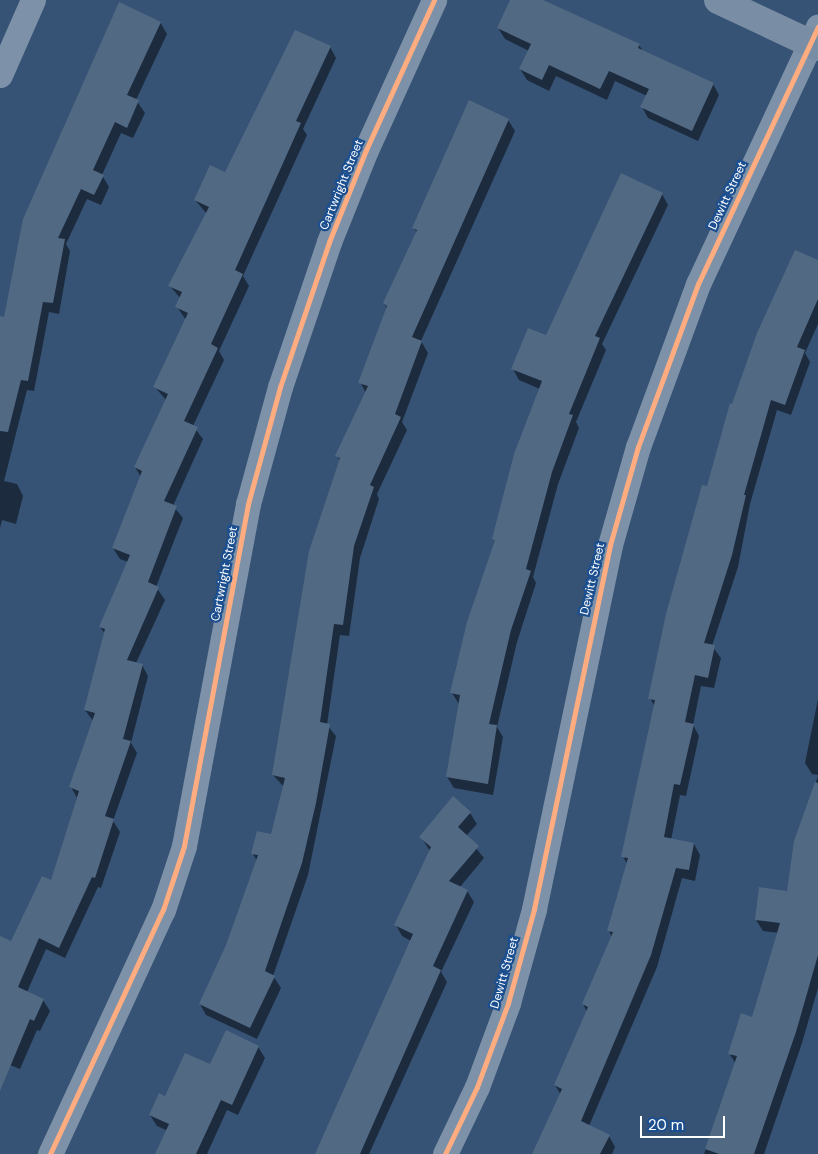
<!DOCTYPE html>
<html>
<head>
<meta charset="utf-8">
<style>
  body { margin:0 }
  #map { position:relative; width:818px; height:1154px; overflow:hidden; background:#365274; font-family:"DM Sans",sans-serif }
  div>[style] { position:absolute }
  .shadow>* { inset:0; background:#0007 }
  .building>* { inset:0; background:#526984 }
  .street>* { height:25px; margin:-12.5px; padding:0 12.5px; transform-origin:12.5px; border-radius:12.5px; background:#7d92a8 }
  .secondary>* { height:28px; margin:-14px; padding:0 14px; transform-origin:14px; border-radius:14px; background:#798da4 }
  .cycleway>* { height:5px; margin:-2.5px; padding:0 2.5px; transform-origin:2.5px; border-radius:2.5px; background:#ffac80 }
  span { translate:-50% -50%; white-space:nowrap; text-align:center; line-height:1.15; -webkit-text-stroke:4.5px #1b4f8f; paint-order:stroke }
  .street-label { font-size:12px; color:#fff }
  .scale { position:absolute; left:640px; top:1116px; width:85px; height:22px; box-sizing:border-box; border:2px solid #fff; border-top:0; padding-left:6px; font-size:15px; line-height:18px; white-space:nowrap; color:#fff; -webkit-text-stroke:4px #1b4f8f; paint-order:stroke }
</style>
</head>
<body>
<div id="map">
  <div class="shadow">
    <i style="clip-path:polygon(512px 0,541px 0,639px 45px,643px 51px,713px 84px,719px 95px,698px 141px,648px 118px,642px 107px,647px 96px,615px 81px,607px 100px,556px 76px,549px 91px,527px 80px,520px 69px,529px 51px,505px 39px,498px 28px)"></i>
    <i style="clip-path:polygon(160px 22px,167px 34px,136px 100px,145px 113px,133px 138px,121px 133px,102px 175px,109px 187px,101px 205px,87px 199px,66px 244px,70px 251px,59px 314px,49px 312px,34px 391px,27px 390px,4px 481px,17px 484px,23px 496px,16px 524px,2px 520px,0 528px,0 317px,5px 318px)"></i>
    <i style="clip-path:polygon(330px 47px,336px 58px,303px 129px,307px 135px,243px 276px,249px 286px,219px 351px,224px 360px,193px 426px,203px 439px,173px 506px,183px 518px,156px 587px,165px 600px,136px 663px,142px 665px,148px 676px,131px 743px,137px 753px,113px 821px,120px 832px,101px 888px,98px 887px,65px 958px,46px 949px,27px 992px,43px 1000px,50px 1011px,40px 1031px,37px 1030px,20px 1069px,0 1061px,0 938px,12px 943px,51px 882px,77px 798px,71px 787px,94px 722px,85px 710px,105px 634px,100px 627px,128px 562px,120px 559px,113px 548px,141px 477px,135px 467px,166px 400px,155px 387px,186px 320px,177px 307px,181px 299px,170px 286px,207px 214px,195px 200px,226px 174px)"></i>
    <i style="clip-path:polygon(508px 120px,515px 131px,421px 341px,428px 353px,402px 422px,407px 430px,377px 494px,379px 499px,360px 558px,349px 636px,340px 635px,327px 725px,336px 736px,308px 875px,273px 976px,281px 988px,257px 1039px,206px 1015px,200px 1004px,227px 945px,257px 861px,253px 854px,272px 835px,284px 787px,273px 775px,340px 461px,337px 455px,366px 393px,360px 382px,387px 309px,384px 303px,417px 233px,414px 228px)"></i>
    <i style="clip-path:polygon(662px 194px,668px 205px,602px 344px,606px 350px,576px 422px,579px 428px,558px 484px,533px 577px,536px 583px,517px 642px,497px 727px,503px 737px,493px 795px,454px 788px,447px 777px,459px 704px,452px 693px,496px 542px,494px 539px,540px 389px,519px 380px,513px 369px,546px 337px)"></i>
    <i style="clip-path:polygon(818px 262px,818px 324px,805px 353px,810px 362px,791px 415px,777px 410px,750px 504px,738px 567px,712px 646px,721px 658px,714px 688px,701px 686px,693px 725px,699px 736px,686px 796px,680px 795px,671px 840px,694px 844px,700px 855px,695px 881px,682px 878px,657px 967px,589px 1126px,609px 1136px,615px 1147px,612px 1154px,533px 1154px,561px 1095px,555px 1085px,587px 1012px,583px 1004px,612px 937px,609px 931px,628px 865px,623px 857px,655px 707px,650px 698px,733px 405px)"></i>
    <i style="clip-path:polygon(818px 699px,818px 775px,812px 774px,805px 763px)"></i>
    <i style="clip-path:polygon(818px 776px,818px 988px,802px 1043px,764px 1154px,704px 1154px,736px 1064px,729px 1053px,753px 1018px,779px 933px,763px 931px,756px 920px,788px 893px,795px 841px)"></i>
    <i style="clip-path:polygon(470px 813px,477px 824px,466px 836px,484px 858px,460px 887px,467px 891px,474px 902px,441px 972px,447px 982px,369px 1154px,316px 1154px,411px 941px,402px 936px,396px 925px,430px 851px,421px 837px)"></i>
    <i style="clip-path:polygon(258px 1047px,265px 1058px,238px 1115px,227px 1110px,207px 1154px,157px 1154px,168px 1131px,157px 1126px,150px 1115px,166px 1098px,211px 1066px)"></i>
  </div>
  <div class="building">
    <i style="clip-path:polygon(510px 0,543px 0,640px 44px,638px 48px,714px 83px,692px 131px,640px 107px,649px 89px,609px 71px,600px 89px,549px 65px,542px 80px,519px 69px,531px 44px,497px 28px)"></i>
    <i style="clip-path:polygon(119px 2px,161px 22px,127px 95px,139px 100px,127px 128px,115px 122px,93px 170px,104px 175px,94px 195px,81px 189px,58px 238px,65px 239px,53px 303px,43px 302px,28px 381px,21px 380px,8px 432px,0 431px,0 316px,4px 317px,23px 219px)"></i>
    <i style="clip-path:polygon(295px 30px,331px 46px,296px 121px,301px 123px,235px 270px,243px 274px,211px 344px,218px 348px,184px 421px,198px 427px,164px 501px,177px 506px,148px 582px,159px 587px,127px 660px,143px 664px,123px 739px,131px 741px,105px 816px,114px 819px,95px 878px,92px 877px,59px 948px,39px 938px,18px 987px,44px 999px,34px 1021px,30px 1019px,0 1091px,0 936px,11px 941px,42px 876px,51px 880px,79px 791px,69px 787px,95px 713px,84px 710px,105px 629px,99px 627px,130px 555px,112px 548px,142px 471px,134px 467px,168px 394px,153px 387px,188px 313px,175px 307px,182px 292px,168px 286px,209px 207px,194px 200px,210px 165px,225px 172px)"></i>
    <i style="clip-path:polygon(469px 100px,509px 119px,412px 337px,422px 341px,395px 414px,401px 417px,370px 485px,374px 487px,354px 546px,343px 625px,334px 624px,320px 722px,330px 724px,316px 803px,302px 863px,265px 971px,275px 976px,250px 1028px,199px 1004px,226px 945px,258px 855px,251px 854px,257px 831px,271px 834px,285px 778px,272px 775px,309px 551px,340px 458px,335px 456px,368px 386px,358px 383px,387px 306px,383px 303px,417px 230px,412px 228px)"></i>
    <i style="clip-path:polygon(621px 173px,663px 193px,595px 336px,600px 338px,569px 414px,573px 415px,552px 472px,526px 569px,531px 571px,511px 630px,489px 724px,497px 725px,488px 784px,446px 777px,460px 695px,450px 693px,467px 622px,495px 540px,492px 539px,514px 454px,542px 381px,511px 369px,528px 328px,546px 335px)"></i>
    <i style="clip-path:polygon(795px 250px,818px 260px,818px 299px,797px 347px,805px 350px,785px 405px,771px 400px,744px 495px,746px 495px,732px 555px,704px 643px,715px 645px,708px 678px,695px 675px,685px 722px,694px 724px,680px 785px,674px 784px,664px 837px,694px 843px,689px 870px,676px 868px,651px 955px,581px 1121px,610px 1135px,600px 1154px,532px 1154px,562px 1089px,554px 1085px,588px 1007px,582px 1004px,613px 932px,607px 931px,628px 858px,621px 857px,655px 700px,648px 699px,666px 614px,702px 485px,707px 486px,730px 403px,732px 404px,757px 333px)"></i>
    <i style="clip-path:polygon(815px 782px,818px 783px,818px 955px,796px 1032px,754px 1154px,719px 1154px,705px 1149px,737px 1056px,728px 1054px,741px 1013px,752px 1017px,780px 923px,755px 920px,759px 887px,787px 891px,794px 841px)"></i>
    <i style="clip-path:polygon(453px 796px,471px 812px,458px 827px,479px 846px,449px 881px,468px 890px,433px 966px,441px 970px,360px 1154px,315px 1154px,413px 934px,394px 925px,431px 847px,419px 837px)"></i>
    <i style="clip-path:polygon(226px 1030px,259px 1046px,232px 1105px,221px 1100px,196px 1154px,155px 1154px,169px 1124px,149px 1115px,159px 1093px,165px 1096px,185px 1053px,210px 1064px)"></i>
  </div>
  <div class="street">
    <i style="left:0;top:75px;width:82px;rotate:-66.3deg"></i>
    <i style="left:50px;top:1154px;width:269px;rotate:-65.2deg"></i>
    <i style="left:163px;top:910px;width:67px;rotate:-71.8deg"></i>
    <i style="left:184px;top:846px;width:348px;rotate:-79.4deg"></i>
    <i style="left:248px;top:504px;width:121px;rotate:-74.7deg"></i>
    <i style="left:280px;top:387px;width:153px;rotate:-71.3deg"></i>
    <i style="left:329px;top:242px;width:99px;rotate:-68.1deg"></i>
    <i style="left:366px;top:150px;width:165px;rotate:-65.6deg"></i>
    <i style="left:445px;top:1154px;width:74px;rotate:-64.5deg"></i>
    <i style="left:477px;top:1087px;width:90px;rotate:-69.7deg"></i>
    <i style="left:508px;top:1003px;width:98px;rotate:-74.5deg"></i>
    <i style="left:534px;top:909px;width:372px;rotate:-78.2deg"></i>
    <i style="left:610px;top:545px;width:102px;rotate:-74.1deg"></i>
    <i style="left:638px;top:447px;width:174px;rotate:-69.8deg"></i>
    <i style="left:698px;top:284px;width:284px;rotate:-65deg"></i>
  </div>
  <div class="secondary">
    <i style="left:718px;top:0;width:110px;rotate:25.2deg"></i>
  </div>
  <div class="cycleway">
    <i style="left:50px;top:1154px;width:269px;rotate:-65.2deg"></i>
    <i style="left:163px;top:910px;width:67px;rotate:-71.8deg"></i>
    <i style="left:184px;top:846px;width:348px;rotate:-79.4deg"></i>
    <i style="left:248px;top:504px;width:121px;rotate:-74.7deg"></i>
    <i style="left:280px;top:387px;width:153px;rotate:-71.3deg"></i>
    <i style="left:329px;top:242px;width:99px;rotate:-68.1deg"></i>
    <i style="left:366px;top:150px;width:165px;rotate:-65.6deg"></i>
    <i style="left:445px;top:1154px;width:74px;rotate:-64.5deg"></i>
    <i style="left:477px;top:1087px;width:90px;rotate:-69.7deg"></i>
    <i style="left:508px;top:1003px;width:98px;rotate:-74.5deg"></i>
    <i style="left:534px;top:909px;width:372px;rotate:-78.2deg"></i>
    <i style="left:610px;top:545px;width:102px;rotate:-74.1deg"></i>
    <i style="left:638px;top:447px;width:174px;rotate:-69.8deg"></i>
    <i style="left:698px;top:284px;width:284px;rotate:-65deg"></i>
  </div>
  <div class="street-label">
    <span style="left:342px;top:185px;rotate:-68deg">Cartwright Street</span>
    <span style="left:728px;top:196px;rotate:-65deg">Dewitt Street</span>
    <span style="left:225px;top:574px;rotate:-79deg">Cartwright Street</span>
    <span style="left:593px;top:579px;rotate:-77deg">Dewitt Street</span>
    <span style="left:505px;top:973px;rotate:-74deg">Dewitt Street</span>
  </div>
  <div class="scale">20 m</div>
</div>
</body>
</html>
